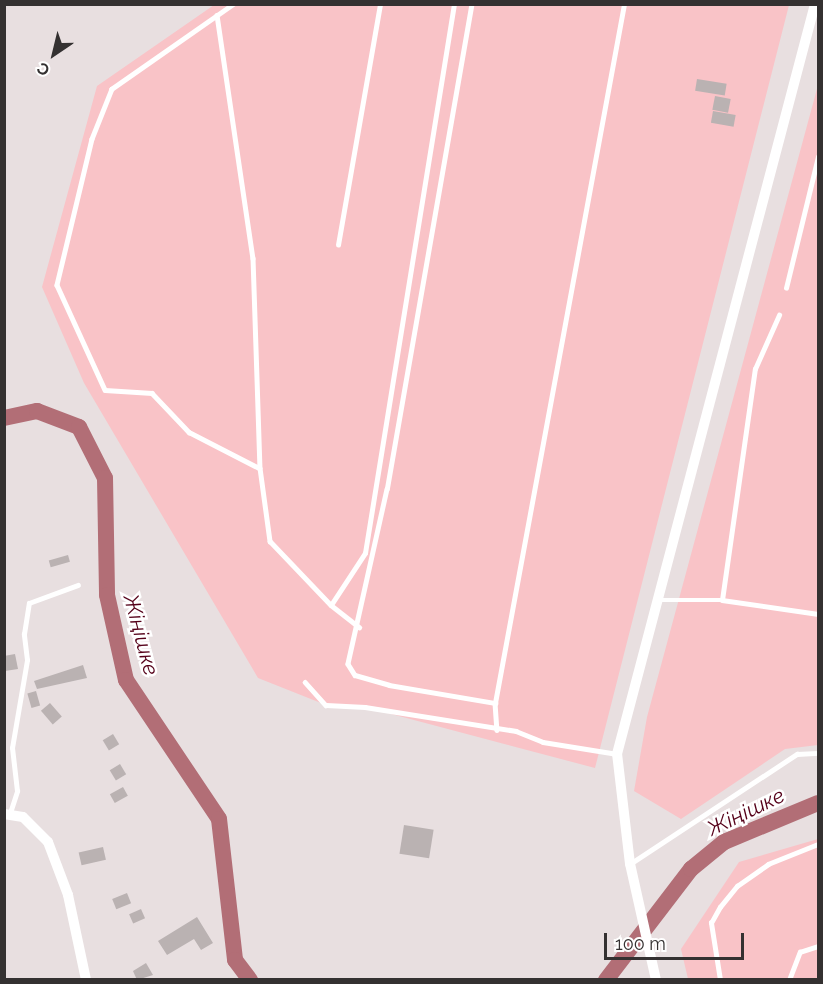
<!DOCTYPE html>
<html>
<head>
<meta charset="utf-8">
<style>
  body { margin:0 }
  #map { position:relative; width:823px; height:984px; overflow:hidden; background:#e8dfe0; font-family:Raleway,sans-serif }
  div>[style] { position:absolute }
  .green>* { inset:0; background:#f9c3c7 }
  .river>* { height:16px; margin:-8px; padding:0 8px; transform-origin:8px; border-radius:8px; background:#b26e76 }
  .building>* { inset:0; background:#bab2b2; transform-origin:0 0 }
  .service>* { height:4.5px; margin:-2.25px; padding:0 2.25px; transform-origin:2.25px; border-radius:2.25px; background:#fff }
  .tertiary>* { height:10px; margin:-5px; padding:0 5px; transform-origin:5px; border-radius:5px; background:#fff }
  span { translate:-50% -50%; white-space:nowrap; text-align:center; line-height:1.15; -webkit-text-stroke:5px #fff; paint-order:stroke }
  .water-label { font-size:21px; color:#550019; font-style:italic }
  .frame { position:absolute; inset:0; border:6px solid #343131; pointer-events:none }
  .north { position:absolute; left:24px; top:24px; width:60px; height:60px; -webkit-text-stroke:4px #fff; paint-order:stroke; rotate:215deg; font-size:16px; font-weight:700; line-height:24px; text-align:center; color:#343131 }
  .north::after { content:''; display:block; margin:auto; width:21px; height:27px; background:#343131; clip-path:polygon(50% 0,100% 100%,50% 72%,0 100%) }
  .scale { position:absolute; left:604px; top:933px; width:140px; height:27px; box-sizing:border-box; border:3px solid #343131; border-top:0; padding-left:8px; font-size:18px; line-height:21px; white-space:nowrap; color:#343131; -webkit-text-stroke:4px #fff; paint-order:stroke }
</style>
</head>
<body>
<div id="map">
  <div class="green">
    <i style="clip-path:polygon(214px 5px,789px 5px,595px 768px,365px 707px,326px 705px,258px 678px,84px 383px,42px 287px,97px 86px)"></i>
    <i style="clip-path:polygon(818px 85px,818px 745px,785px 749px,681px 819px,634px 791px,647px 717px)"></i>
    <i style="clip-path:polygon(818px 839px,818px 979px,688px 979px,681px 949px,739px 862px)"></i>
  </div>
  <div class="river">
    <i style="left:4px;top:418px;width:34px;rotate:-12deg"></i>
    <i style="left:37px;top:411px;width:45px;rotate:20.9deg"></i>
    <i style="left:79px;top:427px;width:57px;rotate:63deg"></i>
    <i style="left:105px;top:478px;width:117px;rotate:89deg"></i>
    <i style="left:107px;top:595px;width:87px;rotate:77.4deg"></i>
    <i style="left:126px;top:680px;width:167px;rotate:56.2deg"></i>
    <i style="left:219px;top:819px;width:142px;rotate:83.5deg"></i>
    <i style="left:235px;top:960px;width:25px;rotate:53deg"></i>
    <i style="left:606px;top:980px;width:140px;rotate:-52.6deg"></i>
    <i style="left:691px;top:869px;width:43px;rotate:-39.3deg"></i>
    <i style="left:724px;top:842px;width:102px;rotate:-22.5deg"></i>
  </div>
  <div class="building">
    <i style="left:697px;top:79px;width:30px;height:12px;rotate:9deg"></i>
    <i style="left:715px;top:96px;width:16px;height:14px;rotate:11deg"></i>
    <i style="left:713px;top:111px;width:23px;height:12px;rotate:10deg"></i>
    <i style="left:68px;top:555px;width:7px;height:20px;rotate:74deg"></i>
    <i style="clip-path:polygon(15px 654px,18px 669px,5px 671px,4px 656px)"></i>
    <i style="clip-path:polygon(83px 665px,87px 678px,37px 689px,34px 681px)"></i>
    <i style="left:36px;top:691px;width:15px;height:9px;rotate:74deg"></i>
    <i style="left:50px;top:703px;width:18px;height:12px;rotate:49deg"></i>
    <i style="left:113px;top:734px;width:12px;height:12px;rotate:59deg"></i>
    <i style="left:120px;top:764px;width:12px;height:12px;rotate:59deg"></i>
    <i style="left:123px;top:787px;width:10px;height:15px;rotate:61deg"></i>
    <i style="left:404px;top:825px;width:30px;height:29px;rotate:9deg"></i>
    <i style="left:103px;top:847px;width:13px;height:25px;rotate:77deg"></i>
    <i style="left:127px;top:893px;width:11px;height:16px;rotate:68deg"></i>
    <i style="left:141px;top:909px;width:10px;height:13px;rotate:66deg"></i>
    <i style="clip-path:polygon(197px 917px,213px 943px,201px 950px,194px 939px,167px 955px,158px 941px)"></i>
    <i style="clip-path:polygon(146px 963px,153px 975px,137px 980px,133px 971px)"></i>
  </div>
  <div class="service">
    <i style="left:234px;top:4px;width:149px;rotate:145.1deg"></i>
    <i style="left:112px;top:89px;width:54px;rotate:111.8deg"></i>
    <i style="left:92px;top:139px;width:150px;rotate:103.5deg"></i>
    <i style="left:57px;top:285px;width:115px;rotate:65.4deg"></i>
    <i style="left:105px;top:390px;width:47px;rotate:3.7deg"></i>
    <i style="left:152px;top:393px;width:54px;rotate:46.5deg"></i>
    <i style="left:189px;top:432px;width:79px;rotate:27.2deg"></i>
    <i style="left:472px;top:4px;width:492px;rotate:99.9deg"></i>
    <i style="left:387px;top:489px;width:179px;rotate:102.6deg"></i>
    <i style="left:348px;top:664px;width:13px;rotate:58deg"></i>
    <i style="left:355px;top:675px;width:35px;rotate:16deg"></i>
    <i style="left:389px;top:685px;width:108px;rotate:9.6deg"></i>
    <i style="left:495px;top:703px;width:27px;rotate:86deg"></i>
    <i style="left:217px;top:15px;width:246px;rotate:81.6deg"></i>
    <i style="left:253px;top:258px;width:210px;rotate:88.1deg"></i>
    <i style="left:260px;top:468px;width:74px;rotate:82.2deg"></i>
    <i style="left:270px;top:541px;width:88px;rotate:46.4deg"></i>
    <i style="left:331px;top:605px;width:62px;rotate:-56.8deg"></i>
    <i style="left:365px;top:553px;width:556px;rotate:-80.79deg"></i>
    <i style="left:338px;top:245px;width:245px;rotate:-80.1deg"></i>
    <i style="left:786px;top:288px;width:135px;rotate:-76.3deg"></i>
    <i style="left:660px;top:600px;width:62px"></i>
    <i style="left:722px;top:600px;width:97px;rotate:8.3deg"></i>
    <i style="left:722px;top:600px;width:233px;rotate:-81.9deg"></i>
    <i style="left:755px;top:369px;width:59px;rotate:-66deg"></i>
    <i style="left:331px;top:605px;width:36px;rotate:38deg"></i>
    <i style="left:305px;top:682px;width:31px;rotate:48deg"></i>
    <i style="left:326px;top:705px;width:39px;rotate:3deg"></i>
    <i style="left:365px;top:707px;width:153px;rotate:9deg"></i>
    <i style="left:516px;top:731px;width:29px;rotate:22deg"></i>
    <i style="left:543px;top:742px;width:75px;rotate:9.2deg"></i>
    <i style="left:495px;top:703px;width:711px;rotate:-79.54deg"></i>
    <i style="left:10px;top:813px;width:23px;rotate:-72deg"></i>
    <i style="left:17px;top:791px;width:43px;rotate:-96.6deg"></i>
    <i style="left:12px;top:748px;width:89px;rotate:-80.3deg"></i>
    <i style="left:27px;top:660px;width:26px;rotate:-97deg"></i>
    <i style="left:24px;top:634px;width:31px;rotate:-81deg"></i>
    <i style="left:29px;top:603px;width:52px;rotate:-20.2deg"></i>
    <i style="left:630px;top:864px;width:200px;rotate:-33.4deg"></i>
    <i style="left:797px;top:754px;width:21px;rotate:-3deg"></i>
    <i style="left:720px;top:980px;width:58px;rotate:-99deg"></i>
    <i style="left:711px;top:923px;width:18px;rotate:-61deg"></i>
    <i style="left:720px;top:907px;width:27px;rotate:-51deg"></i>
    <i style="left:737px;top:886px;width:38px;rotate:-35deg"></i>
    <i style="left:768px;top:864px;width:54px;rotate:-21.8deg"></i>
    <i style="left:789px;top:980px;width:30px;rotate:-69deg"></i>
    <i style="left:800px;top:952px;width:19px;rotate:-18deg"></i>
  </div>
  <div class="tertiary">
    <i style="left:4px;top:814px;width:19px;rotate:9deg"></i>
    <i style="left:23px;top:817px;width:35px;rotate:45deg"></i>
    <i style="left:48px;top:842px;width:57px;rotate:69.3deg"></i>
    <i style="left:68px;top:895px;width:87px;rotate:78deg"></i>
    <i style="left:656px;top:980px;width:119px;rotate:-102.6deg"></i>
    <i style="left:630px;top:864px;width:111px;rotate:-96.7deg"></i>
    <i style="left:617px;top:754px;width:776px;rotate:-75.21deg"></i>
  </div>
  <div class="water-label">
    <span style="left:141px;top:635px;rotate:75deg">Жіңішке</span>
    <span style="left:746px;top:812px;rotate:-26deg">Жіңішке</span>
  </div>
  <div class="frame"></div>
  <div class="north">С</div>
  <div class="scale">100 m</div>
</div>
</body>
</html>
